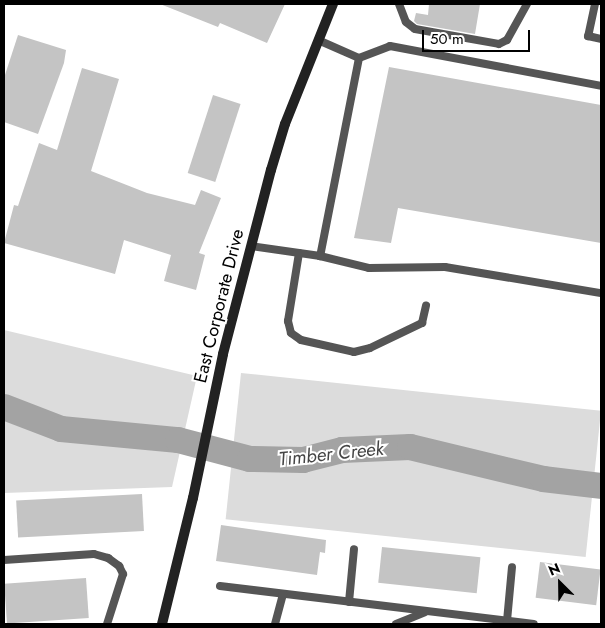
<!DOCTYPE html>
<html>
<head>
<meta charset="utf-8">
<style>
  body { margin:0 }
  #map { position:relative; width:605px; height:628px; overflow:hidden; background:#fff; font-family:Jost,sans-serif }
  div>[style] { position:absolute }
  .green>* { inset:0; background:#dcdcdc; transform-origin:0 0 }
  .river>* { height:26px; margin:-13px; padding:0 13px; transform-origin:13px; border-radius:13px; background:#a3a3a3 }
  .building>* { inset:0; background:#c4c4c4; transform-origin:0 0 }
  .lane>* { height:8px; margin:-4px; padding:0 4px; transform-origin:4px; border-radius:4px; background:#555 }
  .secondary>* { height:10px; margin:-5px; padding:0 5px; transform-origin:5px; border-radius:5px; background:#222 }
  span { translate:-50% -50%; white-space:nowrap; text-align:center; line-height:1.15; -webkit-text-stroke:4px #fff; paint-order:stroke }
  .street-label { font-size:18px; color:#000 }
  .water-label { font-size:19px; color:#444; font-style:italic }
  .frame { position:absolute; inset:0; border:5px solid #000; pointer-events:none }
  .north { position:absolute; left:535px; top:558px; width:50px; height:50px; -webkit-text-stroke:4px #fff; paint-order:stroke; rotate:337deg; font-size:14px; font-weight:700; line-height:20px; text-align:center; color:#000 }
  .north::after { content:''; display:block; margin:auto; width:18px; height:22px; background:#000; clip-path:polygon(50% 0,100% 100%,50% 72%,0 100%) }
  .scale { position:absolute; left:422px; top:30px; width:108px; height:22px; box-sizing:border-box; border:2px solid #000; border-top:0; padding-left:6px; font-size:15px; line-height:18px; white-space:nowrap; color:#000; -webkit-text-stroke:4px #fff; paint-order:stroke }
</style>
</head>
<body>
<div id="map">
  <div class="green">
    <i style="clip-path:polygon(4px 330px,197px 376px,172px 487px,4px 493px)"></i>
    <i style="left:241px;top:373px;width:362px;height:147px;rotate:6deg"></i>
  </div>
  <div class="river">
    <i style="left:4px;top:407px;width:61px;rotate:21.1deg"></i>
    <i style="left:61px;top:429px;width:118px;rotate:5.4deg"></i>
    <i style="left:178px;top:440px;width:74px;rotate:14.8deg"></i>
    <i style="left:250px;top:459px;width:53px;rotate:1.1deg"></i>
    <i style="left:303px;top:460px;width:40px;rotate:-14.4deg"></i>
    <i style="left:342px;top:450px;width:68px;rotate:-2.5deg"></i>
    <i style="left:410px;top:447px;width:137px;rotate:13.5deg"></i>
    <i style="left:543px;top:479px;width:58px;rotate:6.9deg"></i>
  </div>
  <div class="building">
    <i style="clip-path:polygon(160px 4px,285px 4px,267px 43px,220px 23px,218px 27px)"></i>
    <i style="clip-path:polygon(429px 4px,480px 4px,475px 34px,417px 24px,414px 21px,416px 13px,428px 15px)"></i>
    <i style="clip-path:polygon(18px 35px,66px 50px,64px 63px,38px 134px,4px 122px,4px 78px)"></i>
    <i style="clip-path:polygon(389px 67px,601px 105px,601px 243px,398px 208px,391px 243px,354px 238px)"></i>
    <i style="clip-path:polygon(82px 68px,119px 79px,91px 171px,147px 193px,195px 205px,201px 190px,221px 198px,199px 253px,205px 255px,196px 290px,164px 281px,171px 255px,124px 240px,115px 274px,4px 243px,14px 205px,18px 206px,39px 143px,57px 150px)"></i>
    <i style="left:213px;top:95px;width:29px;height:82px;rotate:18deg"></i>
    <i style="left:142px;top:494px;width:37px;height:126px;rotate:87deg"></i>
    <i style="clip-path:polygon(221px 525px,326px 540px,325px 553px,320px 552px,317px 575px,216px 561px)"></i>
    <i style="left:382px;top:547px;width:99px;height:36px;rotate:6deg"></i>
    <i style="left:540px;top:562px;width:61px;height:36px;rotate:7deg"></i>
    <i style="left:86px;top:578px;width:40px;height:82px;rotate:86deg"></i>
  </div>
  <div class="lane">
    <i style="left:399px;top:4px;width:19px;rotate:69deg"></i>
    <i style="left:406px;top:22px;width:11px;rotate:38deg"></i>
    <i style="left:415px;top:29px;width:85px;rotate:10.1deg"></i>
    <i style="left:499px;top:44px;width:9px;rotate:-27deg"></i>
    <i style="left:507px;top:40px;width:41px;rotate:-60.9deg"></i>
    <i style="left:595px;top:4px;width:33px;rotate:102deg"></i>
    <i style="left:588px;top:36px;width:13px;rotate:13deg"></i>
    <i style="left:318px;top:40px;width:45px;rotate:23.7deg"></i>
    <i style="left:359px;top:58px;width:202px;rotate:101.1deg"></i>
    <i style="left:359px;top:58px;width:33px;rotate:-21deg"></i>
    <i style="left:390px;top:46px;width:215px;rotate:10.7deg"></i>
    <i style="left:251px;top:246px;width:70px;rotate:8.2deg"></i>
    <i style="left:320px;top:256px;width:50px;rotate:13.8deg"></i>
    <i style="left:369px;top:268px;width:76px;rotate:-0.8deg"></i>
    <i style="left:445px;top:267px;width:158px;rotate:9.5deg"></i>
    <i style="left:299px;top:253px;width:69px;rotate:99.2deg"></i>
    <i style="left:288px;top:321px;width:12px;rotate:76deg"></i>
    <i style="left:291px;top:333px;width:12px;rotate:35deg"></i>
    <i style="left:301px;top:340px;width:54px;rotate:12.8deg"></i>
    <i style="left:354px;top:352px;width:16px;rotate:-14deg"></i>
    <i style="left:370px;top:348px;width:58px;rotate:-25.7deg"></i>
    <i style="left:422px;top:323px;width:18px;rotate:-77deg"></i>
    <i style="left:4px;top:560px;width:90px;rotate:-3.8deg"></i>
    <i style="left:94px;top:554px;width:15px;rotate:16deg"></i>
    <i style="left:108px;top:558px;width:14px;rotate:36deg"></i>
    <i style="left:119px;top:566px;width:9px;rotate:63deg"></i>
    <i style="left:123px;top:574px;width:52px;rotate:107.7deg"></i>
    <i style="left:220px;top:586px;width:316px;rotate:6.9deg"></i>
    <i style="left:349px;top:602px;width:53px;rotate:-84.6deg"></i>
    <i style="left:507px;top:621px;width:54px;rotate:-84.7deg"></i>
    <i style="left:275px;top:624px;width:31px;rotate:-75deg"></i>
    <i style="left:396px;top:624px;width:31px;rotate:-22deg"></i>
  </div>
  <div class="secondary">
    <i style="left:162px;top:624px;width:130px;rotate:-76.2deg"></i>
    <i style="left:193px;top:498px;width:147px;rotate:-78.2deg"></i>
    <i style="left:223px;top:354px;width:190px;rotate:-75.4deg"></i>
    <i style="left:271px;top:170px;width:48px;rotate:-73.1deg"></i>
    <i style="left:285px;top:124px;width:129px;rotate:-68.2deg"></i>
  </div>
  <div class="street-label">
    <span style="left:219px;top:306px;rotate:-76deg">East Corporate Drive</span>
  </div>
  <div class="water-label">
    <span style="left:331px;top:454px;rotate:-6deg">Timber Creek</span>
  </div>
  <div class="frame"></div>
  <div class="north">N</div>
  <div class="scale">50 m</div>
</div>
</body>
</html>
